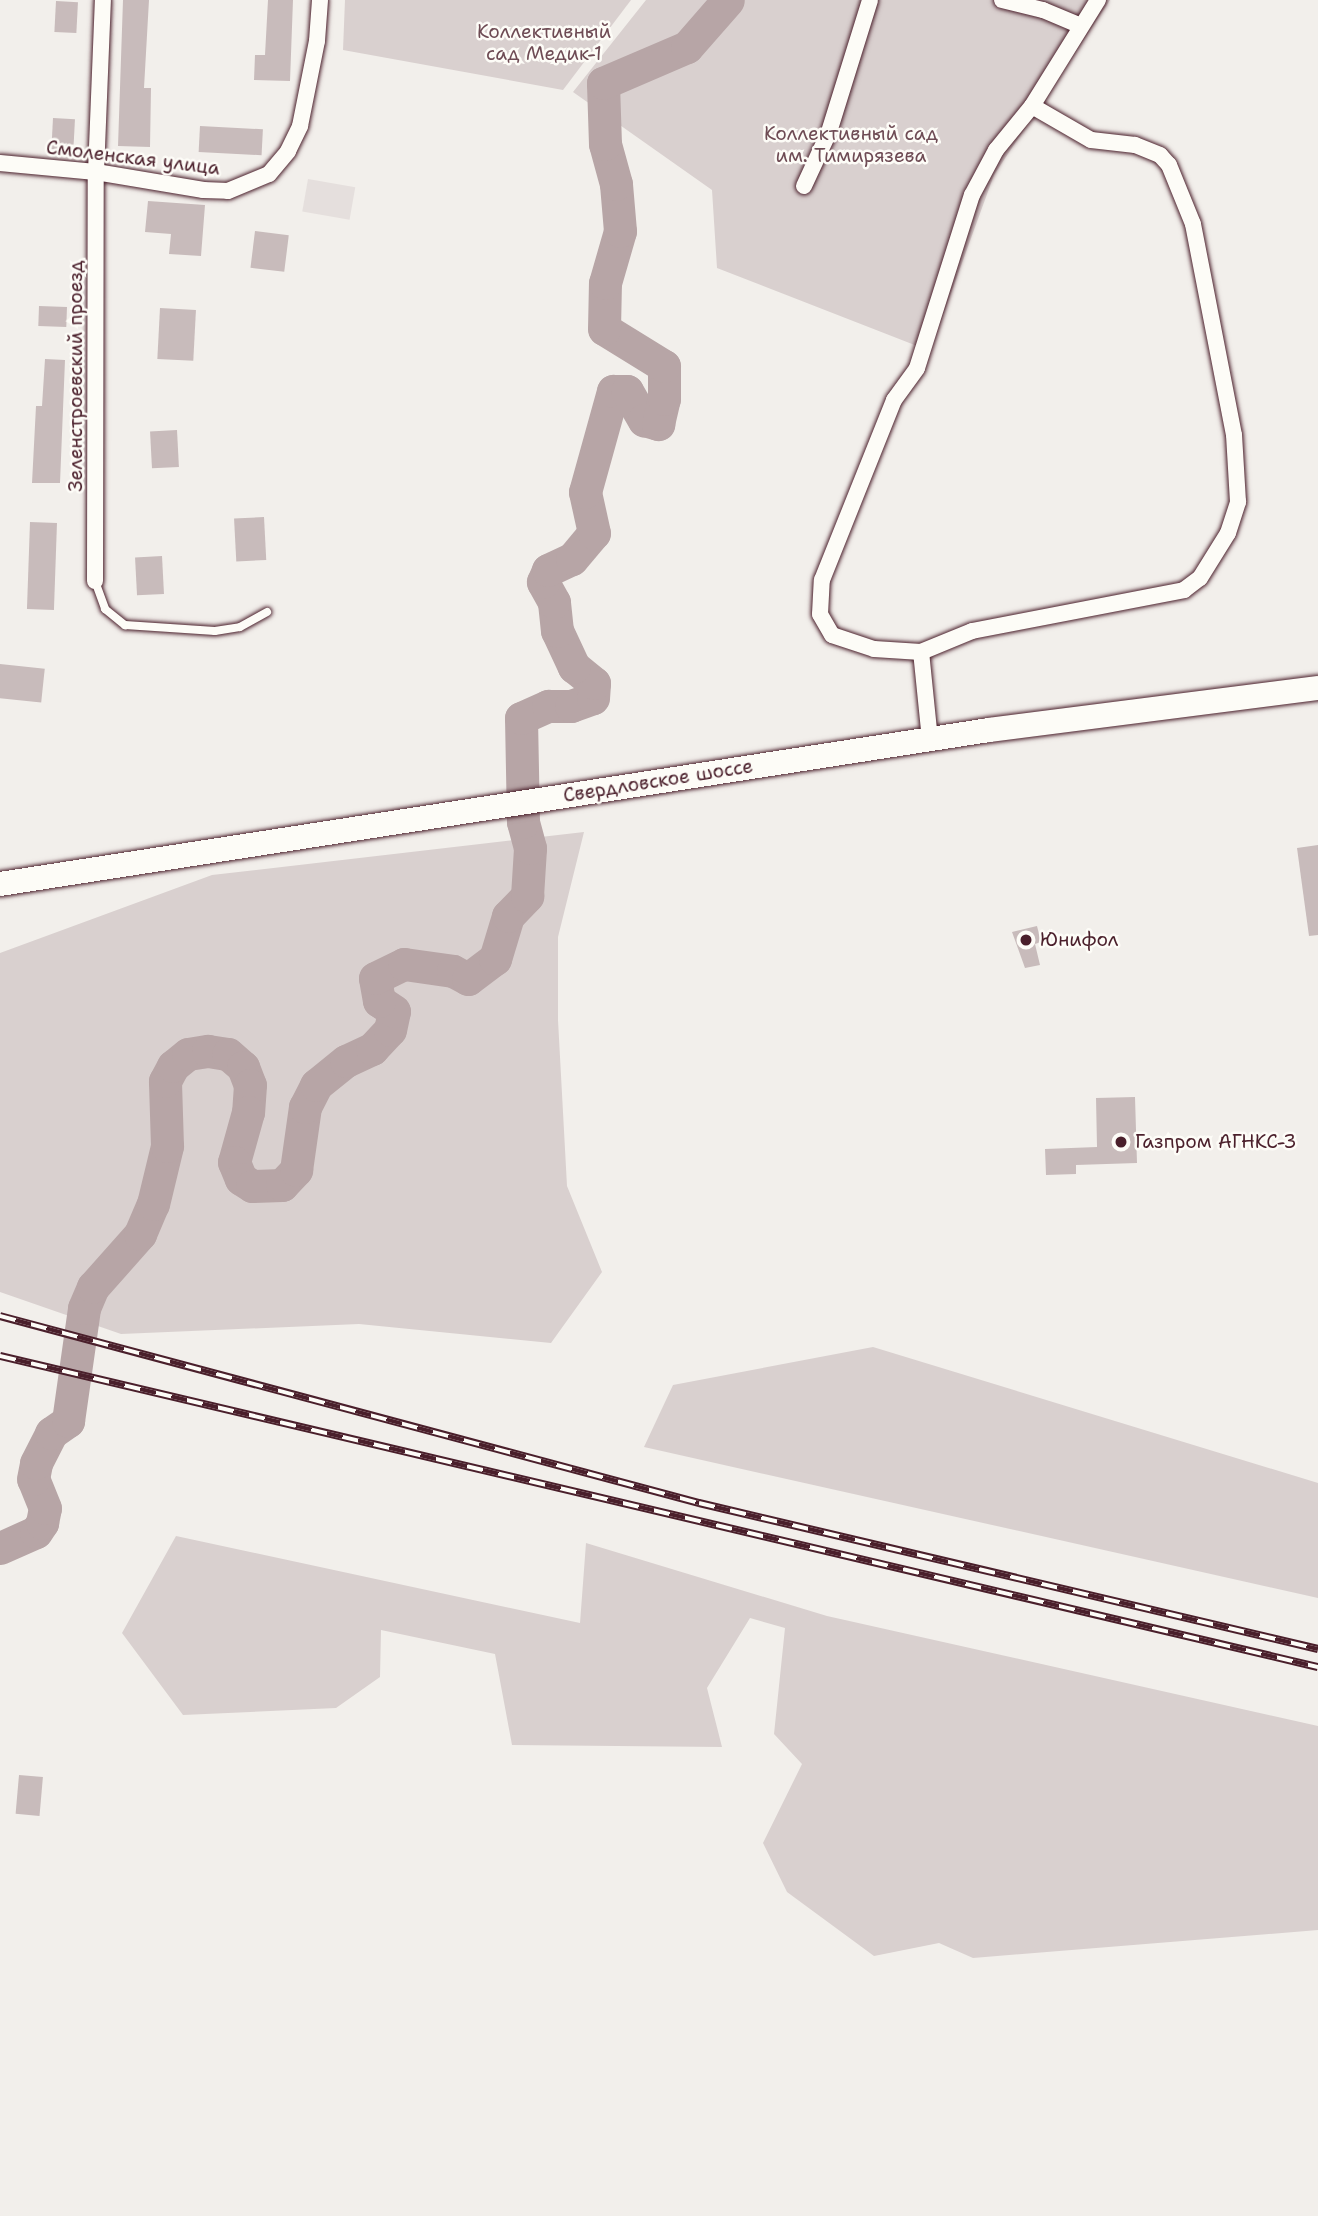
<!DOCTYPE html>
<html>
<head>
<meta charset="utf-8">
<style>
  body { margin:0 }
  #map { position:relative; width:1318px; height:2216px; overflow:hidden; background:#f2efeb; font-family:"Shantell Sans",sans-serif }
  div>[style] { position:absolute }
  .built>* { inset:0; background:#e5dfdd; transform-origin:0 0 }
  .green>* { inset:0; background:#d9d0cf }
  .river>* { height:33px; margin:-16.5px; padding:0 16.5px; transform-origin:16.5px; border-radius:16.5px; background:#b7a5a6 }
  .building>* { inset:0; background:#c8bbbb; transform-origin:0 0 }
  .roads { filter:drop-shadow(0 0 2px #4a1f2b) drop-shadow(0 0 2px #4a1f2b) }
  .service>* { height:8px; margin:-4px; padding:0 4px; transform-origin:4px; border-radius:4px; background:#fdfcf7 }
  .minor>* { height:16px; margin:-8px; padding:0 8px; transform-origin:8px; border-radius:8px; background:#fdfcf7 }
  .primary>* { height:24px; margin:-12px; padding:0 12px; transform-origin:12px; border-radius:12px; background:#fdfcf7 }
  .rail>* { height:8px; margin-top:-4px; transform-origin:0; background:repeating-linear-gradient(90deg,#fdfcf7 0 16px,#4a1f2b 0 32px); box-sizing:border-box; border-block:2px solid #4a1f2b }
  .dots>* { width:19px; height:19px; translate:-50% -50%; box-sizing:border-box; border:4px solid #fdfcf7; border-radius:50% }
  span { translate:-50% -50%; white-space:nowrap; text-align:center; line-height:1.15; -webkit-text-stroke:5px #fdfcf7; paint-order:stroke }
  .park-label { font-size:19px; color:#6e4b54 }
  .street-label { font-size:19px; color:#4a1f2b }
  .poi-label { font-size:19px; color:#4a1f2b }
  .left { translate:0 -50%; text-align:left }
</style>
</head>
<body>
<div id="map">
  <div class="built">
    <i style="left:308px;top:179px;width:48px;height:33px;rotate:10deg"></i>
  </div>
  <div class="green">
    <i style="clip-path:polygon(345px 0,631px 0,563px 90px,343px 50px)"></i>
    <i style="clip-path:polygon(646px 0,1110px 0,994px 175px,930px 351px,717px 268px,712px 190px,573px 92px)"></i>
    <i style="clip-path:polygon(584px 832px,558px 937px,558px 1020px,567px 1186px,602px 1272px,551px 1343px,359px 1324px,121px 1334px,0 1292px,0 953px,212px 875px)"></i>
    <i style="clip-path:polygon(873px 1347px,1318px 1483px,1318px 1598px,644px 1447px,673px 1385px)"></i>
    <i style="clip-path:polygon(176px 1536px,580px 1623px,586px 1543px,827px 1616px,1318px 1726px,1318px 1930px,973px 1958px,939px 1943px,874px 1956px,787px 1892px,763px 1843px,802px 1764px,774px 1734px,785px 1628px,750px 1618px,707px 1688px,722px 1747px,512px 1745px,495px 1654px,381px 1630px,380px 1677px,336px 1708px,183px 1715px,122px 1633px)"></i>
  </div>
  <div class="river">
    <i style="left:0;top:1548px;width:39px;rotate:-24deg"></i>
    <i style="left:36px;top:1532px;width:11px;rotate:-56deg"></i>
    <i style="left:42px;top:1523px;width:15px;rotate:-79deg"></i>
    <i style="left:45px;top:1508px;width:31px;rotate:-112deg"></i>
    <i style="left:33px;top:1479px;width:16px;rotate:-79deg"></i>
    <i style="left:36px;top:1463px;width:34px;rotate:-63deg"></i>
    <i style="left:51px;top:1433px;width:21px;rotate:-35deg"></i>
    <i style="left:68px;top:1421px;width:114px;rotate:-81.9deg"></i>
    <i style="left:84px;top:1308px;width:23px;rotate:-67deg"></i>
    <i style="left:93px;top:1287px;width:71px;rotate:-48.4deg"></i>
    <i style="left:140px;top:1234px;width:33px;rotate:-67deg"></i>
    <i style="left:153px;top:1204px;width:60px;rotate:-76.4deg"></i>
    <i style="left:167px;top:1146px;width:65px;rotate:-91.8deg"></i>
    <i style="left:165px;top:1081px;width:17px;rotate:-62deg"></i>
    <i style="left:173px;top:1066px;width:19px;rotate:-39deg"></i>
    <i style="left:188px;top:1054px;width:20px;rotate:-9deg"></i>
    <i style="left:208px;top:1051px;width:20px;rotate:9deg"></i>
    <i style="left:228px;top:1054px;width:20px;rotate:41deg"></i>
    <i style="left:243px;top:1067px;width:19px;rotate:69deg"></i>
    <i style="left:250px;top:1085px;width:27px;rotate:94deg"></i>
    <i style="left:248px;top:1112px;width:52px;rotate:105.6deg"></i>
    <i style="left:234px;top:1162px;width:18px;rotate:68deg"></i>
    <i style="left:241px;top:1179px;width:13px;rotate:32deg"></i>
    <i style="left:252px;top:1186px;width:30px;rotate:-2deg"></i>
    <i style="left:282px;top:1185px;width:21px;rotate:-47deg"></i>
    <i style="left:296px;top:1170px;width:64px;rotate:-81.9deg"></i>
    <i style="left:305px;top:1107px;width:25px;rotate:-63deg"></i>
    <i style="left:316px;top:1085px;width:38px;rotate:-39deg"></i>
    <i style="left:346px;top:1061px;width:29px;rotate:-25deg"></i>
    <i style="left:372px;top:1049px;width:26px;rotate:-47deg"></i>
    <i style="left:390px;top:1030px;width:19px;rotate:-78deg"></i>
    <i style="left:394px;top:1011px;width:18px;rotate:-146deg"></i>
    <i style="left:379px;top:1001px;width:23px;rotate:-100deg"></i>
    <i style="left:375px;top:978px;width:32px;rotate:-26deg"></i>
    <i style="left:404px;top:964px;width:49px;rotate:8.1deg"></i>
    <i style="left:453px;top:971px;width:17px;rotate:28deg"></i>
    <i style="left:468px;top:979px;width:34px;rotate:-37deg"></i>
    <i style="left:495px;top:959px;width:45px;rotate:-73.2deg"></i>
    <i style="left:508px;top:916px;width:28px;rotate:-46deg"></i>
    <i style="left:527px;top:896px;width:48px;rotate:-86.4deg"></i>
    <i style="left:530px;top:848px;width:27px;rotate:-105deg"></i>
    <i style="left:523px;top:822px;width:104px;rotate:-91.1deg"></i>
    <i style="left:521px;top:718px;width:30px;rotate:-24deg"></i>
    <i style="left:548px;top:706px;width:23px"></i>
    <i style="left:571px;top:706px;width:23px;rotate:-20deg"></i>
    <i style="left:593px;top:698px;width:15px;rotate:-86deg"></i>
    <i style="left:594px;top:683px;width:26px;rotate:-141deg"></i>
    <i style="left:574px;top:667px;width:40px;rotate:-115deg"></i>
    <i style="left:557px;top:631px;width:29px;rotate:-96deg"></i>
    <i style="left:554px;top:602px;width:23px;rotate:-119deg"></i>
    <i style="left:543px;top:582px;width:13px;rotate:-67deg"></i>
    <i style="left:548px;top:570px;width:26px;rotate:-25deg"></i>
    <i style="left:572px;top:559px;width:34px;rotate:-50deg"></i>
    <i style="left:594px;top:533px;width:42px;rotate:-102.4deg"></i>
    <i style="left:585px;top:492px;width:105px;rotate:-74.5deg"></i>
    <i style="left:613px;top:391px;width:14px"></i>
    <i style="left:627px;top:391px;width:34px;rotate:60deg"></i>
    <i style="left:644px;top:420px;width:15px;rotate:16deg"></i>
    <i style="left:658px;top:424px;width:26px;rotate:-77deg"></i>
    <i style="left:664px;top:399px;width:33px;rotate:-90deg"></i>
    <i style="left:664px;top:366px;width:70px;rotate:-148.3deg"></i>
    <i style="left:604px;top:329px;width:46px;rotate:-88.8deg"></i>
    <i style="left:605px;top:283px;width:54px;rotate:-73.9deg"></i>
    <i style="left:620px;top:231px;width:47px;rotate:-94.9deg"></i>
    <i style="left:616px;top:184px;width:41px;rotate:-105.4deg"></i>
    <i style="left:605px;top:144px;width:61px;rotate:-91.9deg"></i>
    <i style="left:603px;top:83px;width:91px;rotate:-23.2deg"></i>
    <i style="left:687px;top:47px;width:62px;rotate:-48.9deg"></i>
  </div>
  <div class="building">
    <i style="clip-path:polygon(123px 0,149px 0,144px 88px,151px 88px,150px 147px,118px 146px)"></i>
    <i style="clip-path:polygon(268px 0,293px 0,290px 81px,254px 80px,255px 55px,265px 55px)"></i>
    <i style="left:56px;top:1px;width:22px;height:31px;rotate:3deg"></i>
    <i style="left:53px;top:118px;width:22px;height:31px;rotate:3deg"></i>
    <i style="left:200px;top:126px;width:63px;height:26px;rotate:3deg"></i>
    <i style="clip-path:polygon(148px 201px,205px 205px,201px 256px,169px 254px,171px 234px,145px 232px)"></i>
    <i style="left:255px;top:231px;width:34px;height:37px;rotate:7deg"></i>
    <i style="left:39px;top:306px;width:28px;height:20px;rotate:2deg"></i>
    <i style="left:160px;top:308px;width:36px;height:51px;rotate:3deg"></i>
    <i style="clip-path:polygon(45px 359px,65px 360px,60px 483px,32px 483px,36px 406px,42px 406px)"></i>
    <i style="left:177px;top:430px;width:37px;height:27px;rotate:87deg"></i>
    <i style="left:264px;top:517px;width:43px;height:30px;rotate:87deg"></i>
    <i style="left:30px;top:522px;width:27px;height:87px;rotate:2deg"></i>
    <i style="left:162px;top:556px;width:38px;height:27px;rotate:87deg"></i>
    <i style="left:0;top:664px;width:45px;height:34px;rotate:6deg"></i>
    <i style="clip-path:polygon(1318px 845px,1318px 935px,1309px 936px,1297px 848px)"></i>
    <i style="clip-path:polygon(1037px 926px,1041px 942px,1035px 944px,1040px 965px,1025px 968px,1012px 932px)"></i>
    <i style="clip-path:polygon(1135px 1097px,1137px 1163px,1076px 1165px,1076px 1174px,1046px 1175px,1045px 1149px,1097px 1147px,1096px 1098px)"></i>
    <i style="left:19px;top:1775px;width:24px;height:39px;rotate:5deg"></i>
  </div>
  <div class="roads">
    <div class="service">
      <i style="left:95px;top:581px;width:30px;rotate:70deg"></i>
      <i style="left:105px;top:609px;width:26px;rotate:39deg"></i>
      <i style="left:125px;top:625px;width:90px;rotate:3.8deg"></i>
      <i style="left:215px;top:631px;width:25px;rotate:-9deg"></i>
      <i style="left:240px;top:627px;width:31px;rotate:-29deg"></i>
    </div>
    <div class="minor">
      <i style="left:1002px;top:0;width:42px;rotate:13.7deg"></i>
      <i style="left:1043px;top:10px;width:41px;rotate:22.8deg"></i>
      <i style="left:0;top:163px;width:96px;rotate:5.4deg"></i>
      <i style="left:96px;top:172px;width:109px;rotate:9.5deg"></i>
      <i style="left:203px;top:190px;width:25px;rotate:2deg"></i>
      <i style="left:228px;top:191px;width:44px;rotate:-22.5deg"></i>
      <i style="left:269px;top:174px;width:30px;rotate:-50deg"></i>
      <i style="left:288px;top:151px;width:28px;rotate:-64deg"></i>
      <i style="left:300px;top:126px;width:87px;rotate:-78.7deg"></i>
      <i style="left:317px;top:41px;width:41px;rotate:-85.8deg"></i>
      <i style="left:804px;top:186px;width:60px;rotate:-65.2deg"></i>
      <i style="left:829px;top:132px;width:138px;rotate:-72.7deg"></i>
      <i style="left:95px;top:581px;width:409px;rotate:-89.9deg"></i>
      <i style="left:96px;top:172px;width:172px;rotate:-87.7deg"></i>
      <i style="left:921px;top:652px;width:55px;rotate:-22.4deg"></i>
      <i style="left:972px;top:631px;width:216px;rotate:-10.9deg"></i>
      <i style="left:1184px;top:590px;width:20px;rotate:-37deg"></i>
      <i style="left:1200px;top:578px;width:53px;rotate:-58.1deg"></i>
      <i style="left:1228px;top:533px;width:33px;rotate:-72deg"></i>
      <i style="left:1238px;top:502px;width:67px;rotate:-93.4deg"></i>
      <i style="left:1234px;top:435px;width:215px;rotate:-101deg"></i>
      <i style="left:1193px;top:224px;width:64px;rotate:-112.1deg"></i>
      <i style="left:1169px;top:165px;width:13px;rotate:-132deg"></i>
      <i style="left:1160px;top:155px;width:27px;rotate:-158deg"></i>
      <i style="left:1135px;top:145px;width:44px;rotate:-173.5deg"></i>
      <i style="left:1091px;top:140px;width:68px;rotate:-150deg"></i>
      <i style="left:930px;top:740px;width:88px;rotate:-95.8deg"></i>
      <i style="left:921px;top:652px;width:47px;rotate:-176.3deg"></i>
      <i style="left:874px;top:649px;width:44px;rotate:-161.6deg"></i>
      <i style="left:832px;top:635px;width:24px;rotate:-120deg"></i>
      <i style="left:820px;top:614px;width:34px;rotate:-87deg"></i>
      <i style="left:822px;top:580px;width:194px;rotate:-68.2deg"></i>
      <i style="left:894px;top:400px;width:39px;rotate:-54deg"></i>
      <i style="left:917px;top:368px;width:182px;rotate:-72.4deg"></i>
      <i style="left:972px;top:195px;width:51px;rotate:-61.9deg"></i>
      <i style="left:996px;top:150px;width:57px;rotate:-50.7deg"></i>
      <i style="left:1032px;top:106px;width:125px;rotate:-58.1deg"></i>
    </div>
    <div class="primary">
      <i style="left:0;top:884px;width:1001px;rotate:-8.85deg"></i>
      <i style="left:989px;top:730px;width:332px;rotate:-7.3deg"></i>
    </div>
  </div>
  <div class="rail">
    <i style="left:0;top:1316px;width:724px;rotate:14.98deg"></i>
    <i style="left:699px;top:1503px;width:636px;rotate:13.27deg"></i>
    <i style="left:0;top:1356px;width:1354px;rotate:13.28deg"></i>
  </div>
  <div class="dots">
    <i style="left:1026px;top:940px;background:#4a1f2b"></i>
    <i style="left:1121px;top:1142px;background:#4a1f2b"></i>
  </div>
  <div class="park-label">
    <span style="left:544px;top:43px">Коллективный<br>сад Медик-1</span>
    <span style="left:851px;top:145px">Коллективный сад<br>им. Тимирязева</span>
  </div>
  <div class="street-label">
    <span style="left:133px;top:158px;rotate:7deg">Смоленская улица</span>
    <span style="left:76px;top:376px;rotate:-90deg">Зеленстроевский проезд</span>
    <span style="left:658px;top:781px;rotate:-9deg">Свердловское шоссе</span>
  </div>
  <div class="poi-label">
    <span class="left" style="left:1040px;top:940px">Юнифол</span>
    <span class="left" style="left:1135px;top:1142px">Газпром АГНКС-3</span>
  </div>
</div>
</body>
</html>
